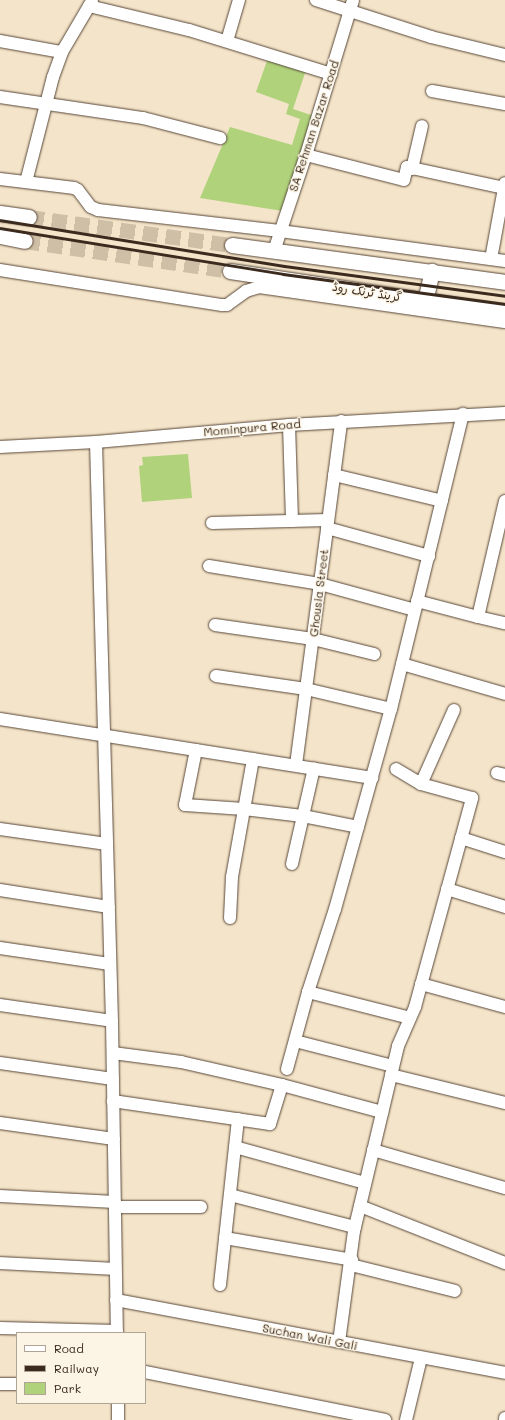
<!DOCTYPE html>
<html>
<head>
<meta charset="utf-8">
<style>
  body { margin:0 }
  #map { position:relative; width:505px; height:1420px; overflow:hidden; background:#f4e4c9; font-family:Mali,"Playpen Sans Arabic",sans-serif }
  div>[style] { position:absolute }
  .green>* { inset:0; background:#afd27b }
  .major-tunnel>* { height:15px; margin-top:-7.5px; transform-origin:0; background:repeating-linear-gradient(90deg,#cfbfa7 0 15px,transparent 0 23px) }
  .roads { filter:drop-shadow(0 0 1px #574638) drop-shadow(0 0 1px #574638) }
  .minor>* { height:12px; margin:-6px; padding:0 6px; transform-origin:6px; border-radius:6px; background:#fff }
  .major>* { height:15px; margin:-7.5px; padding:0 7.5px; transform-origin:7.5px; border-radius:7.5px; background:#fff }
  .rail>* { height:3px; margin:-1.5px; padding:0 1.5px; transform-origin:1.5px; border-radius:1.5px; background:#3b2a1e }
  span { translate:-50% -50%; white-space:nowrap; text-align:center; line-height:1.15; -webkit-text-stroke:3px #fcf5e5; paint-order:stroke }
  .street-label { font-size:12px; color:#3b2a1e }
  .legend { position:absolute; left:16px; top:1332px; width:130px; height:72px; box-sizing:border-box; background:#fcf5e5; border:1px solid #afa495; margin:0; padding:5px 7px; list-style:none; font-size:12px; color:#3b2a1e }
  .legend li { display:flex; align-items:center; gap:8px; height:20px }
  .legend b { width:20px; border:1px solid #afa495 }
</style>
</head>
<body>
<div id="map">
  <div class="green">
    <i style="clip-path:polygon(268px 58px,306px 70px,293px 109px,314px 116px,283px 211px,200px 198px,230px 127px,292px 145px,300px 119px,286px 114px,289px 104px,256px 92px)"></i>
    <i style="clip-path:polygon(188px 454px,192px 498px,142px 502px,139px 466px,143px 465px,142px 457px)"></i>
  </div>
  <div class="major-tunnel">
    <i style="left:29px;top:217px;width:205px;rotate:7.9deg"></i>
    <i style="left:25px;top:241px;width:207px;rotate:8.3deg"></i>
  </div>
  <div class="roads">
    <div class="minor">
      <i style="left:316px;top:0;width:121px;rotate:17.8deg"></i>
      <i style="left:431px;top:37px;width:76px;rotate:13.7deg"></i>
      <i style="left:89px;top:6px;width:103px;rotate:13.5deg"></i>
      <i style="left:189px;top:30px;width:149px;rotate:17.2deg"></i>
      <i style="left:0;top:41px;width:63px;rotate:10.1deg"></i>
      <i style="left:227px;top:41px;width:43px;rotate:-73.7deg"></i>
      <i style="left:432px;top:91px;width:74px;rotate:10.1deg"></i>
      <i style="left:0;top:97px;width:145px;rotate:8.4deg"></i>
      <i style="left:143px;top:118px;width:80px;rotate:14.6deg"></i>
      <i style="left:306px;top:155px;width:101px;rotate:14.3deg"></i>
      <i style="left:404px;top:180px;width:13px;rotate:-77deg"></i>
      <i style="left:407px;top:167px;width:99px;rotate:12.2deg"></i>
      <i style="left:412px;top:169px;width:44px;rotate:-76.9deg"></i>
      <i style="left:0;top:179px;width:75px;rotate:6.9deg"></i>
      <i style="left:74px;top:188px;width:4px;rotate:27deg"></i>
      <i style="left:78px;top:190px;width:21px;rotate:53deg"></i>
      <i style="left:91px;top:207px;width:8px;rotate:23deg"></i>
      <i style="left:98px;top:210px;width:183px;rotate:6.6deg"></i>
      <i style="left:280px;top:231px;width:227px;rotate:7.6deg"></i>
      <i style="left:26px;top:182px;width:108px;rotate:-75.6deg"></i>
      <i style="left:53px;top:77px;width:27px;rotate:-70deg"></i>
      <i style="left:62px;top:52px;width:59px;rotate:-59.5deg"></i>
      <i style="left:274px;top:251px;width:101px;rotate:-71.6deg"></i>
      <i style="left:306px;top:155px;width:162px;rotate:-73.1deg"></i>
      <i style="left:491px;top:259px;width:77px;rotate:-79.6deg"></i>
      <i style="left:0;top:270px;width:225px;rotate:9deg"></i>
      <i style="left:222px;top:305px;width:5px"></i>
      <i style="left:227px;top:305px;width:24px;rotate:-36deg"></i>
      <i style="left:246px;top:291px;width:14px;rotate:-17deg"></i>
      <i style="left:259px;top:287px;width:248px;rotate:8.1deg"></i>
      <i style="left:289px;top:425px;width:96px;rotate:88.2deg"></i>
      <i style="left:96px;top:442px;width:579px;rotate:88.42deg"></i>
      <i style="left:112px;top:1021px;width:312px;rotate:89.1deg"></i>
      <i style="left:0;top:447px;width:96px;rotate:-3deg"></i>
      <i style="left:96px;top:442px;width:194px;rotate:-5deg"></i>
      <i style="left:289px;top:425px;width:216px;rotate:-3.2deg"></i>
      <i style="left:334px;top:475px;width:111px;rotate:13.5deg"></i>
      <i style="left:212px;top:523px;width:116px;rotate:-1.5deg"></i>
      <i style="left:327px;top:528px;width:106px;rotate:15.4deg"></i>
      <i style="left:209px;top:566px;width:112px;rotate:9.2deg"></i>
      <i style="left:320px;top:584px;width:98px;rotate:15.3deg"></i>
      <i style="left:417px;top:601px;width:63px;rotate:14.7deg"></i>
      <i style="left:478px;top:617px;width:119px;rotate:-76.9deg"></i>
      <i style="left:478px;top:617px;width:28px;rotate:13deg"></i>
      <i style="left:215px;top:625px;width:99px;rotate:8.1deg"></i>
      <i style="left:313px;top:639px;width:63px;rotate:13.8deg"></i>
      <i style="left:402px;top:664px;width:107px;rotate:16.2deg"></i>
      <i style="left:216px;top:676px;width:91px;rotate:8.2deg"></i>
      <i style="left:306px;top:689px;width:87px;rotate:13.2deg"></i>
      <i style="left:0;top:719px;width:377px;rotate:9deg"></i>
      <i style="left:196px;top:750px;width:56px;rotate:101.3deg"></i>
      <i style="left:185px;top:805px;width:59px;rotate:3.9deg"></i>
      <i style="left:244px;top:809px;width:59px;rotate:6.8deg"></i>
      <i style="left:303px;top:816px;width:56px;rotate:11.3deg"></i>
      <i style="left:296px;top:765px;width:347px;rotate:-82.5deg"></i>
      <i style="left:497px;top:773px;width:8px;rotate:14deg"></i>
      <i style="left:421px;top:784px;width:81px;rotate:-66deg"></i>
      <i style="left:0;top:829px;width:108px;rotate:8deg"></i>
      <i style="left:461px;top:838px;width:46px;rotate:17.7deg"></i>
      <i style="left:292px;top:864px;width:98px;rotate:-77.1deg"></i>
      <i style="left:447px;top:889px;width:61px;rotate:17.2deg"></i>
      <i style="left:0;top:890px;width:110px;rotate:8.9deg"></i>
      <i style="left:230px;top:918px;width:41px;rotate:-87.2deg"></i>
      <i style="left:232px;top:877px;width:120px;rotate:-79.9deg"></i>
      <i style="left:0;top:948px;width:111px;rotate:8.3deg"></i>
      <i style="left:421px;top:984px;width:87px;rotate:15.3deg"></i>
      <i style="left:308px;top:992px;width:105px;rotate:14.3deg"></i>
      <i style="left:0;top:1005px;width:113px;rotate:8.1deg"></i>
      <i style="left:295px;top:1041px;width:101px;rotate:14.3deg"></i>
      <i style="left:113px;top:1053px;width:69px;rotate:7.5deg"></i>
      <i style="left:181px;top:1062px;width:104px;rotate:12.8deg"></i>
      <i style="left:282px;top:1085px;width:41px;rotate:107.1deg"></i>
      <i style="left:270px;top:1124px;width:159px;rotate:-171.7deg"></i>
      <i style="left:0;top:1063px;width:114px;rotate:8.1deg"></i>
      <i style="left:287px;top:1069px;width:80px;rotate:-74.7deg"></i>
      <i style="left:308px;top:992px;width:87px;rotate:-72deg"></i>
      <i style="left:335px;top:909px;width:208px;rotate:-74.4deg"></i>
      <i style="left:391px;top:709px;width:304px;rotate:-76.3deg"></i>
      <i style="left:391px;top:1075px;width:117px;rotate:13.8deg"></i>
      <i style="left:282px;top:1085px;width:104px;rotate:15.1deg"></i>
      <i style="left:0;top:1123px;width:115px;rotate:8deg"></i>
      <i style="left:235px;top:1147px;width:135px;rotate:15.5deg"></i>
      <i style="left:373px;top:1150px;width:137px;rotate:16.1deg"></i>
      <i style="left:230px;top:1195px;width:129px;rotate:14.4deg"></i>
      <i style="left:0;top:1196px;width:115px;rotate:3deg"></i>
      <i style="left:360px;top:1206px;width:156px;rotate:21.5deg"></i>
      <i style="left:115px;top:1207px;width:86px"></i>
      <i style="left:225px;top:1238px;width:129px;rotate:9.8deg"></i>
      <i style="left:0;top:1263px;width:115px;rotate:3deg"></i>
      <i style="left:351px;top:1265px;width:107px;rotate:14deg"></i>
      <i style="left:220px;top:1285px;width:167px;rotate:-83.8deg"></i>
      <i style="left:116px;top:1300px;width:396px;rotate:10.6deg"></i>
      <i style="left:0;top:1328px;width:117px;rotate:1.5deg"></i>
      <i style="left:339px;top:1342px;width:112px;rotate:-82.3deg"></i>
      <i style="left:354px;top:1231px;width:190px;rotate:-76.6deg"></i>
      <i style="left:398px;top:1046px;width:43px;rotate:-66.4deg"></i>
      <i style="left:415px;top:1007px;width:217px;rotate:-74.7deg"></i>
      <i style="left:472px;top:798px;width:53px;rotate:-164.6deg"></i>
      <i style="left:421px;top:784px;width:29px;rotate:-149deg"></i>
      <i style="left:145px;top:1372px;width:245px;rotate:11.3deg"></i>
      <i style="left:0;top:1384px;width:17px"></i>
      <i style="left:118px;top:1403px;width:17px;rotate:90deg"></i>
      <i style="left:406px;top:1420px;width:64px;rotate:-76.4deg"></i>
      <i style="left:505px;top:1420px;width:2px;rotate:-90deg"></i>
    </div>
    <div class="major">
      <i style="left:0;top:213px;width:29px;rotate:8deg"></i>
      <i style="left:0;top:236px;width:25px;rotate:11deg"></i>
      <i style="left:232px;top:245px;width:275px;rotate:7.7deg"></i>
      <i style="left:230px;top:271px;width:278px;rotate:8.5deg"></i>
      <i style="left:425px;top:301px;width:31px;rotate:-77deg"></i>
    </div>
  </div>
  <div class="rail">
    <i style="left:0;top:220px;width:288px;rotate:9.2deg"></i>
    <i style="left:284px;top:266px;width:223px;rotate:7.7deg"></i>
    <i style="left:0;top:228px;width:287px;rotate:9.2deg"></i>
    <i style="left:283px;top:274px;width:224px;rotate:7.7deg"></i>
  </div>
  <div class="street-label">
    <span style="left:314px;top:126px;rotate:-72deg">SA Rehman Bazar Road</span>
    <span style="left:367px;top:292px;rotate:9deg">گرینڈ ٹرنک روڈ</span>
    <span style="left:252px;top:428px;rotate:-5deg">Mominpura Road</span>
    <span style="left:319px;top:593px;rotate:-83deg">Ghousia Street</span>
    <span style="left:310px;top:1337px;rotate:11deg">Suchan Wali Gali</span>
  </div>
  <ul class="legend">
  <li><b style="height:5px;background:#fff"></b>Road</li>
  <li><b style="height:5px;background:#3b2a1e"></b>Railway</li>
  <li><b style="height:11px;background:#afd27b"></b>Park</li>
  </ul>
</div>
</body>
</html>
